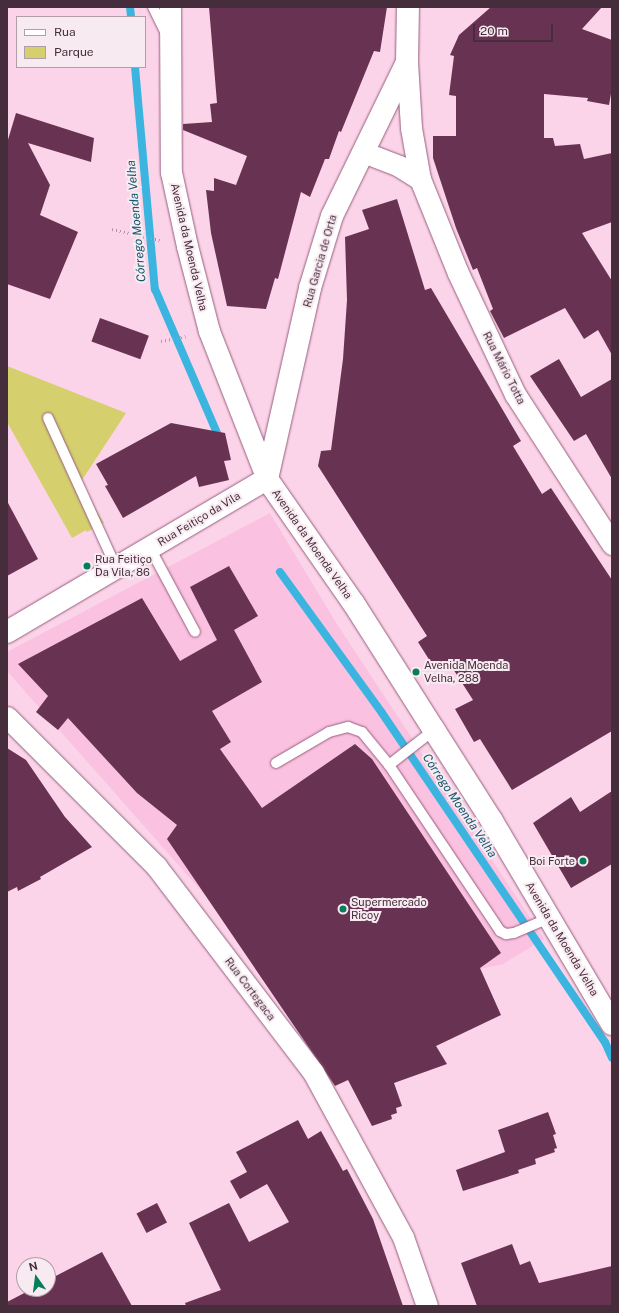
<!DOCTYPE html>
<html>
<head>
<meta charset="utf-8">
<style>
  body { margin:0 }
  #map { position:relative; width:619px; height:1313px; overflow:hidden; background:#fcd4e9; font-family:"Public Sans",sans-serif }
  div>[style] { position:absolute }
  .built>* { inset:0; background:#fbc1e0 }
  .green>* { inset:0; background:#d5cf6e }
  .stream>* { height:8px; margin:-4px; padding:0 4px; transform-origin:4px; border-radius:4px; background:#3bb5df }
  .building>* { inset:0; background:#683352; transform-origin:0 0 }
  .path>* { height:2.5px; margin-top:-1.25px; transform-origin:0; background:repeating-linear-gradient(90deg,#b593a5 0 1px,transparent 0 4px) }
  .roads { filter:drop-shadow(0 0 1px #975e7e) drop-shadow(0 0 1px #975e7e) }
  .lane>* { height:10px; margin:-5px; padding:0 5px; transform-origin:5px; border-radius:5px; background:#fff }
  .street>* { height:21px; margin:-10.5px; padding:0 10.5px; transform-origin:10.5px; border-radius:10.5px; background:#fff }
  .secondary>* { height:22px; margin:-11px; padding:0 11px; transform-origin:11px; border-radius:11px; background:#fff }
  .dots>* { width:11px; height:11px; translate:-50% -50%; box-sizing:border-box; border:2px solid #f8eaf1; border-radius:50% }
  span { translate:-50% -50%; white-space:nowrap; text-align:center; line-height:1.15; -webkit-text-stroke:4px #f8eaf1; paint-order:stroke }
  .street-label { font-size:11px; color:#462d3b }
  .poi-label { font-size:11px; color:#462d3b }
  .left { translate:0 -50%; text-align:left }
  .right { translate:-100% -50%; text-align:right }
  .water-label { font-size:12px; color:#15566d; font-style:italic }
  .frame { position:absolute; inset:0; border:8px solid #462d3b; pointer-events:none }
  .legend { position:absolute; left:16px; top:16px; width:130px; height:52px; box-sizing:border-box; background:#f8eaf1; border:1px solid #b19ea8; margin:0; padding:5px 7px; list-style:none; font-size:12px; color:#462d3b }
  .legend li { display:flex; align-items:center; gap:8px; height:20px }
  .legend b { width:20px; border:1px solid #b19ea8 }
  .north { position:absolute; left:16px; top:1257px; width:40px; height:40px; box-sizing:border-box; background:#f8eaf1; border:1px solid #b19ea8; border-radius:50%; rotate:346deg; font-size:11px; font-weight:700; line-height:16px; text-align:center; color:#462d3b }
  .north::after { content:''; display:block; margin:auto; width:14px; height:18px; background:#067d5b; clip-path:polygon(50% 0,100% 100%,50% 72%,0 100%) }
  .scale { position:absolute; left:473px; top:24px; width:80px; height:18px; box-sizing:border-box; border:2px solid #462d3b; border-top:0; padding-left:5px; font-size:12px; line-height:14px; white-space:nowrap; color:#462d3b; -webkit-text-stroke:3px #f8eaf1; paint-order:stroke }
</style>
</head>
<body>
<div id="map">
  <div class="built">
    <i style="clip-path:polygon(270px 513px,335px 621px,544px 939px,503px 964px,471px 971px,220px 912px,7px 671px,7px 652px)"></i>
  </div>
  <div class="green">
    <i style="clip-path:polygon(7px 366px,126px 413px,80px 483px,104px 523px,87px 532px,86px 530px,72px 538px,7px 422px)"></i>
  </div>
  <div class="stream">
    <i style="left:130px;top:7px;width:10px;rotate:84deg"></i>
    <i style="left:135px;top:67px;width:223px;rotate:84.9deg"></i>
    <i style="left:155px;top:289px;width:167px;rotate:66.7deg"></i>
    <i style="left:280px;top:572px;width:174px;rotate:54.1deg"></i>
    <i style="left:382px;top:713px;width:397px;rotate:55.9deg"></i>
    <i style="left:605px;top:1042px;width:17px;rotate:66deg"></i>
  </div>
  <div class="building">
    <i style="clip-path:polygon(209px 7px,387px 7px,380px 52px,374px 51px,341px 132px,339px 131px,329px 159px,325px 159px,310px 197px,301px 192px,278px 279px,275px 278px,266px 309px,227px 306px,211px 233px,206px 190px,214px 191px,214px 178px,236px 185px,247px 156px,183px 130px,183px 124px,212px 122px,210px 104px,217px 103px)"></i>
    <i style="clip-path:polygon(491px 7px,602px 7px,582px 29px,612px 40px,612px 88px,609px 105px,587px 101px,588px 98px,544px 94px,544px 138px,553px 138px,555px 146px,580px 144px,584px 159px,612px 153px,612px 222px,582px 233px,612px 281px,612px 355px,598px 330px,584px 339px,565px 308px,504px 338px,490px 311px,493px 309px,477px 268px,473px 270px,456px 228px,433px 158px,433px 136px,456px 136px,456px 96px,449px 95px,454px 56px,450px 55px,459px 35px)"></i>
    <i style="clip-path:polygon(16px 113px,94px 138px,91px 162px,28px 143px,50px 185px,40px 215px,78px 232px,50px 299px,7px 284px,7px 143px)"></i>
    <i style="clip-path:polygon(397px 199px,425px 290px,431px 288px,521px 441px,513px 446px,542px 494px,551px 488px,612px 580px,612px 731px,512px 790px,480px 739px,474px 742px,455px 709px,473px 700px,448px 661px,435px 669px,418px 642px,427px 636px,318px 466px,321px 451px,331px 450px,343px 359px,347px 300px,345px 237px,369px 229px,362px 210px)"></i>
    <i style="left:100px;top:318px;width:52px;height:25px;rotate:20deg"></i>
    <i style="clip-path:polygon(559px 359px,581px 397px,612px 379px,612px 479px,586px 434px,574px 441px,530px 376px)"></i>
    <i style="clip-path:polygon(171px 423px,225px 433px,231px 460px,224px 461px,229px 480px,199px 487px,196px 476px,123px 518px,105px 486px,108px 485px,96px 464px)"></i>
    <i style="clip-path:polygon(7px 501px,38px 559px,7px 576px)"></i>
    <i style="clip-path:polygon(229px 566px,258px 616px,234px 630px,262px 682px,212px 711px,231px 742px,220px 749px,262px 808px,355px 744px,372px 759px,501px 953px,480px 968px,501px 1015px,436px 1046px,447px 1064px,394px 1083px,402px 1106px,396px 1108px,397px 1113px,391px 1115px,392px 1119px,372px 1126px,348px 1080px,335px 1086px,167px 839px,177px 825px,137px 793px,68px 718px,58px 730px,36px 712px,48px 696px,18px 664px,142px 598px,180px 661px,217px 640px,190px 587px)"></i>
    <i style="clip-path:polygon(7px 748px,26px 760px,65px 817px,92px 847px,40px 877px,41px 879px,18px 891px,17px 887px,7px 892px)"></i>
    <i style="clip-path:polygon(612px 791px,612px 864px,571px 888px,533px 823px,571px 797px,580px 812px)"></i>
    <i style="clip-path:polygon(548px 1112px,556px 1134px,553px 1135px,557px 1148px,554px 1149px,555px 1152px,535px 1159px,536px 1164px,518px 1170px,519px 1173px,463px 1191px,456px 1170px,505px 1152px,498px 1130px)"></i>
    <i style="clip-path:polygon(298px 1120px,308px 1139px,321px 1131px,343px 1171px,347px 1169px,373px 1219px,403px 1306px,186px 1306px,185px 1303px,221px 1290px,189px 1223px,229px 1203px,249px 1242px,289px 1222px,267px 1184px,240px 1199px,230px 1181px,247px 1172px,236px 1152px)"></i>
    <i style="left:157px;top:1203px;width:22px;height:23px;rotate:63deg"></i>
    <i style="clip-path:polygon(512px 1244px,520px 1265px,530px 1261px,539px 1283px,612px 1266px,612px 1306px,477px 1306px,461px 1263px)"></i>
    <i style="clip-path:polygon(102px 1252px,132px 1306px,7px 1306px,7px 1302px,32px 1289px,48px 1289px,48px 1280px)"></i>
  </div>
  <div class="path">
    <i style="left:112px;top:229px;width:49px;rotate:12.9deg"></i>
    <i style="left:161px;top:341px;width:25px;rotate:-11deg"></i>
  </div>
  <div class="roads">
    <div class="lane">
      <i style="left:153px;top:7px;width:28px;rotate:64deg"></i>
      <i style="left:48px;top:418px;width:164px;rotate:65.5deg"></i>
      <i style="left:150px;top:548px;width:95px;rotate:61.8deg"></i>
      <i style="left:276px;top:763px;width:61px;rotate:-30.3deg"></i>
      <i style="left:329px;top:732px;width:20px;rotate:-15deg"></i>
      <i style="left:348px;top:727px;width:15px;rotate:20deg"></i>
      <i style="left:362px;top:732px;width:43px;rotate:50.7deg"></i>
      <i style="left:389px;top:765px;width:200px;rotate:56.2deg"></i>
      <i style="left:500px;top:931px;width:7px;rotate:27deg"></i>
      <i style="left:506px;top:934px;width:8px;rotate:-7deg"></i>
      <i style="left:514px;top:933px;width:39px;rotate:-23deg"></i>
      <i style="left:389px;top:765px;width:57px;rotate:-37.9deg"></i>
    </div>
    <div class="street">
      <i style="left:170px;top:7px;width:165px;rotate:89.7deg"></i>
      <i style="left:171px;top:172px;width:76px;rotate:77.8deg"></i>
      <i style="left:187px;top:246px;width:88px;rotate:75.5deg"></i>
      <i style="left:209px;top:331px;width:159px;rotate:68.6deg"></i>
      <i style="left:407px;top:62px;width:66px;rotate:86.5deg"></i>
      <i style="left:411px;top:128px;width:52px;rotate:80deg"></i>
      <i style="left:420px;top:179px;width:101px;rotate:68deg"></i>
      <i style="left:458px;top:273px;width:134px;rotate:64.8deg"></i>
      <i style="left:515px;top:394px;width:179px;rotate:57.1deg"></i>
      <i style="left:363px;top:152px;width:39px;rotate:21deg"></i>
      <i style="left:399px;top:166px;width:25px;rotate:32deg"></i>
      <i style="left:7px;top:717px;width:211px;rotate:45deg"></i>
      <i style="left:156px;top:866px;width:259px;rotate:52.7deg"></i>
      <i style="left:313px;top:1072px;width:188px;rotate:61.4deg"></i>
      <i style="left:403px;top:1237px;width:73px;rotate:70.8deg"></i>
    </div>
    <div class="secondary">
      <i style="left:267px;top:479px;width:152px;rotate:55.2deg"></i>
      <i style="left:354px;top:604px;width:149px;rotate:57.6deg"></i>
      <i style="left:434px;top:730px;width:108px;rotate:57.5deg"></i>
      <i style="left:492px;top:821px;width:236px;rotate:59.4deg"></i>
      <i style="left:267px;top:479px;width:196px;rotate:-77.3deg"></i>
      <i style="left:310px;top:288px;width:75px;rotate:-73deg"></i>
      <i style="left:332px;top:216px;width:171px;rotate:-64deg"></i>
      <i style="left:407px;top:62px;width:55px;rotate:-89deg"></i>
      <i style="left:7px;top:632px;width:302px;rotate:-30.5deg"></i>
    </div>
  </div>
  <div class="dots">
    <i style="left:87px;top:566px;background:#067d5b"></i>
    <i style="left:416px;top:672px;background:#067d5b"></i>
    <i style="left:583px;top:861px;background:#067d5b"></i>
    <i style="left:343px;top:909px;background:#067d5b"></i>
  </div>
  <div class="street-label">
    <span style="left:189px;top:247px;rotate:77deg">Avenida da Moenda Velha</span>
    <span style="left:320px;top:261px;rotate:-74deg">Rua Garcia de Orta</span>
    <span style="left:504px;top:368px;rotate:63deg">Rua Mário Totta</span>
    <span style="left:199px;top:519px;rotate:-31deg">Rua Feitiço da Vila</span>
    <span style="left:312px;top:544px;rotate:55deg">Avenida da Moenda Velha</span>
    <span style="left:562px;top:939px;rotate:59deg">Avenida da Moenda Velha</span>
    <span style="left:250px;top:989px;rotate:53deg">Rua Cortegaca</span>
  </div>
  <div class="poi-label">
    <span class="left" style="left:95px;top:566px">Rua Feitiço<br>Da Vila, 86</span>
    <span class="left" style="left:424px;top:672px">Avenida Moenda<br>Velha, 288</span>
    <span class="right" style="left:575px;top:861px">Boi Forte</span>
    <span class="left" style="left:351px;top:909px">Supermercado<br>Ricoy</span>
  </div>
  <div class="water-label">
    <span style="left:137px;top:221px;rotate:-95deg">Córrego Moenda Velha</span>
    <span style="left:459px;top:806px;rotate:56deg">Córrego Moenda Velha</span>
  </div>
  <div class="frame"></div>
  <ul class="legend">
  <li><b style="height:5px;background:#fff"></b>Rua</li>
  <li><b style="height:11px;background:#d5cf6e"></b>Parque</li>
  </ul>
  <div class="north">N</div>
  <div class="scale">20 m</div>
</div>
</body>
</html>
